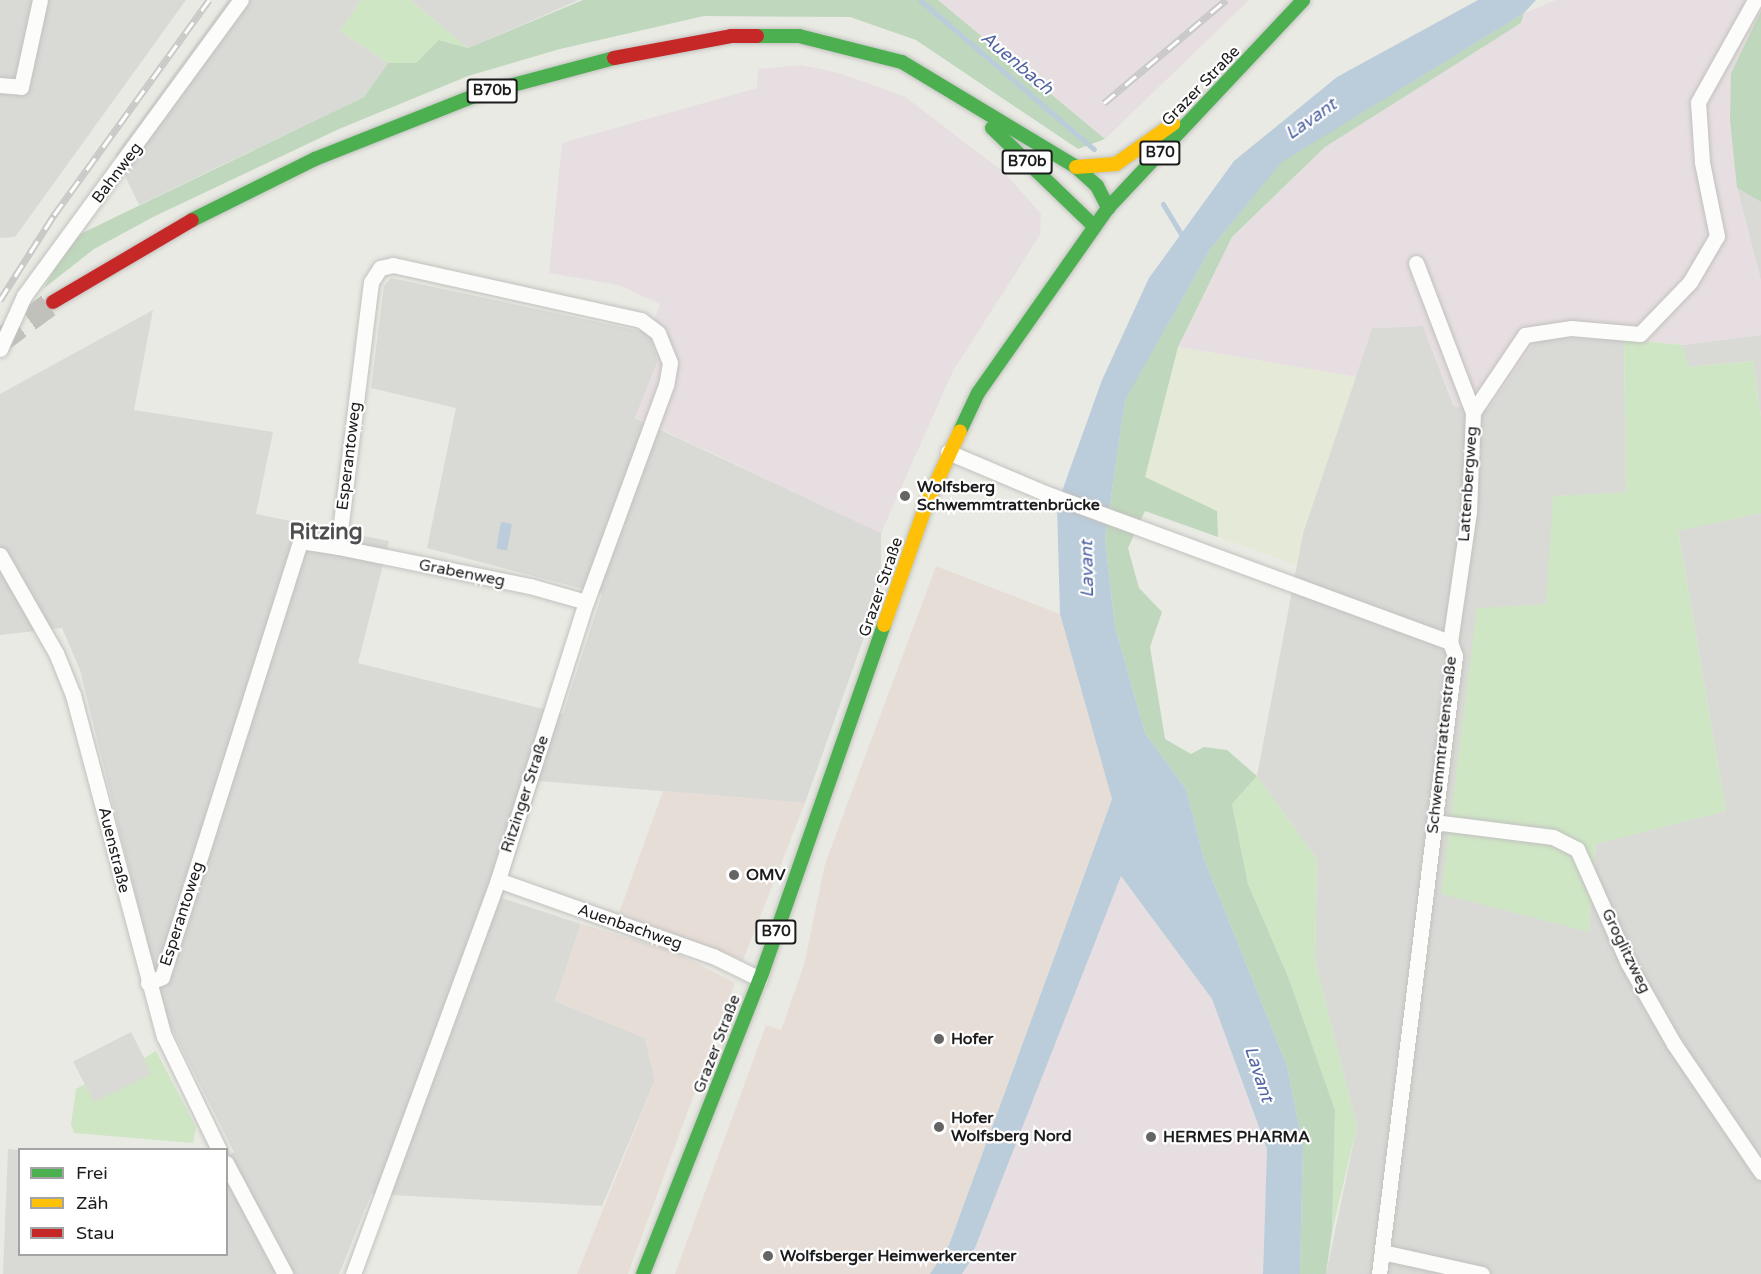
<!DOCTYPE html>
<html>
<head>
<meta charset="utf-8">
<style>
  body { margin:0 }
  #map { position:relative; width:1761px; height:1274px; overflow:hidden; background:#eaeae4; font-family:"Varela Round",sans-serif }
  div>[style] { position:absolute }
  .residential>* { inset:0; background:#d9d9d6; transform-origin:0 0 }
  .commercial>* { inset:0; background:#e7ddd7 }
  .industrial>* { inset:0; background:#e7dee1 }
  .farmland>* { inset:0; background:#e5ead8 }
  .grass>* { inset:0; background:#cfe6c5 }
  .forest>* { inset:0; background:#bfd7bc }
  .water>* { inset:0; background:#bbccda; transform-origin:0 0 }
  .stream>* { height:5px; margin:-2.5px; padding:0 2.5px; transform-origin:2.5px; border-radius:2.5px; background:#bbccda }
  .primary-tunnel>* { height:24px; margin-top:-12px; transform-origin:0; background:repeating-linear-gradient(90deg,#c1c1bc 0 24px,transparent 0 36px) }
  .roads { filter:drop-shadow(0 0 2px #c1c1bf) drop-shadow(0 0 2px #c1c1bf) }
  .street>* { height:15px; margin:-7.5px; padding:0 7.5px; transform-origin:7.5px; border-radius:7.5px; background:#fcfcfb }
  .fast>* { height:14px; margin:-7px; padding:0 7px; transform-origin:7px; border-radius:7px; background:#4caf50 }
  .slow>* { height:14px; margin:-7px; padding:0 7px; transform-origin:7px; border-radius:7px; background:#ffc107 }
  .jam>* { height:14px; margin:-7px; padding:0 7px; transform-origin:7px; border-radius:7px; background:#c62828 }
  .rail>* { height:7px; margin-top:-3.5px; transform-origin:0; background:repeating-linear-gradient(90deg,#fff 0 14px,#c9c9c8 0 28px); box-sizing:border-box; border-block:2px solid #c9c9c8 }
  .dots>* { width:16px; height:16px; translate:-50% -50%; box-sizing:border-box; border:3px solid #fff; border-radius:50% }
  span { translate:-50% -50%; white-space:nowrap; text-align:center; line-height:1.15; -webkit-text-stroke:4.5px #fff; paint-order:stroke }
  .shield-label span { padding:2px 4px; background:#fff; border:2px solid; border-radius:4px; -webkit-text-stroke-width:0 }
  .shield-label { font-size:15px; color:#1c1c1c; font-weight:700 }
  .street-label { font-size:16px; color:#1c1c1c }
  .poi-label { font-size:16px; color:#1c1c1c; font-weight:700 }
  .left { translate:0 -50%; text-align:left }
  .water-label { font-size:18px; color:#5265a2; font-style:italic }
  .district-label { font-size:22px; color:#4f4f4f; font-weight:700 }
  .legend { position:absolute; left:18px; top:1148px; width:210px; height:108px; box-sizing:border-box; background:#fff; border:2px solid #a4a4a4; margin:0; padding:8px 10px; list-style:none; font-size:18px; color:#1c1c1c }
  .legend li { display:flex; align-items:center; gap:12px; height:30px }
  .legend b { width:30px; border:2px solid #a4a4a4 }
</style>
</head>
<body>
<div id="map">
  <div class="residential">
    <i style="clip-path:polygon(0 0,186px 0,15px 237px,0 238px)"></i>
    <i style="clip-path:polygon(228px 0,361px 0,340px 31px,388px 63px,364px 97px,139px 205px,115px 155px)"></i>
    <i style="clip-path:polygon(410px 0,577px 0,577px 1px,468px 48px)"></i>
    <i style="clip-path:polygon(1737px 188px,1761px 202px,1761px 281px)"></i>
    <i style="clip-path:polygon(391px 278px,649px 333px,658px 361px,635px 418px,881px 533px,881px 590px,805px 803px,539px 781px,502px 898px,581px 924px,555px 1001px,645px 1038px,655px 1080px,602px 1206px,371px 1194px,339px 1274px,3px 1274px,8px 1149px,19px 1150px,20px 1254px,226px 1254px,227px 1156px,234px 1152px,165px 1015px,80px 670px,62px 628px,0 635px,0 394px,153px 310px,134px 410px,273px 432px,256px 514px,389px 541px,358px 663px,563px 714px,602px 594px,427px 548px,456px 408px,371px 388px,384px 286px)"></i>
    <i style="clip-path:polygon(1423px 326px,1454px 407px,1538px 338px,1624px 339px,1626px 493px,1553px 496px,1589px 931px,1596px 844px,1726px 811px,1678px 530px,1761px 513px,1761px 1274px,1326px 1274px,1357px 1126px,1315px 961px,1317px 859px,1257px 776px,1303px 533px,1372px 328px)"></i>
    <i style="clip-path:polygon(1761px 335px,1761px 417px,1753px 361px,1688px 367px,1682px 345px)"></i>
    <i style="left:131px;top:1032px;width:47px;height:65px;rotate:63deg"></i>
  </div>
  <div class="commercial">
    <i style="clip-path:polygon(936px 566px,1060px 614px,1112px 798px,949px 1245px,930px 1274px,675px 1274px,766px 1025px,781px 1030px,804px 965px,825px 864px)"></i>
    <i style="clip-path:polygon(663px 791px,805px 803px,743px 960px,619px 913px)"></i>
    <i style="clip-path:polygon(581px 924px,673px 951px,735px 983px,628px 1274px,577px 1274px,655px 1080px,645px 1038px,555px 1001px)"></i>
  </div>
  <div class="industrial">
    <i style="clip-path:polygon(938px 0,1249px 0,1105px 139px)"></i>
    <i style="clip-path:polygon(1556px 0,1761px 0,1761px 11px,1731px 73px,1737px 188px,1761px 281px,1761px 335px,1682px 345px,1624px 339px,1538px 338px,1488px 410px,1455px 407px,1423px 326px,1372px 328px,1356px 377px,1178px 347px,1232px 237px,1325px 147px,1521px 23px,1524px 13px)"></i>
    <i style="clip-path:polygon(802px 65px,839px 73px,904px 96px,1005px 173px,1041px 214px,1040px 235px,953px 371px,881px 533px,635px 417px,658px 362px,649px 333px,660px 304px,618px 285px,549px 273px,562px 143px,757px 88px,758px 69px)"></i>
    <i style="clip-path:polygon(1121px 876px,1212px 999px,1267px 1149px,1263px 1274px,962px 1274px)"></i>
  </div>
  <div class="farmland">
    <i style="clip-path:polygon(1178px 347px,1356px 377px,1303px 533px,1297px 565px,1218px 537px,1216px 511px,1145px 477px)"></i>
  </div>
  <div class="grass">
    <i style="clip-path:polygon(361px 0,410px 0,468px 48px,440px 40px,416px 63px,388px 63px,340px 31px)"></i>
    <i style="clip-path:polygon(1624px 339px,1682px 345px,1689px 367px,1753px 361px,1761px 417px,1761px 513px,1678px 531px,1726px 811px,1596px 844px,1589px 932px,1441px 894px,1477px 608px,1546px 604px,1553px 496px,1626px 492px)"></i>
    <i style="clip-path:polygon(1257px 776px,1317px 859px,1315px 961px,1357px 1126px,1332px 1232px,1335px 1110px,1289px 979px,1248px 884px,1232px 804px)"></i>
    <i style="clip-path:polygon(156px 1051px,196px 1127px,193px 1143px,74px 1133px,71px 1124px,76px 1089px,85px 1084px,94px 1102px,151px 1074px,144px 1058px)"></i>
  </div>
  <div class="forest">
    <i style="clip-path:polygon(583px 0,938px 0,1105px 139px,1078px 149px,916px 40px,850px 17px,704px 16px,560px 49px,468px 76px,339px 129px,155px 216px,94px 249px,43px 289px,74px 237px,364px 97px,388px 63px,416px 63px,439px 40px,468px 48px)"></i>
    <i style="clip-path:polygon(1761px 11px,1761px 202px,1737px 188px,1730px 120px,1731px 73px)"></i>
    <i style="clip-path:polygon(1524px 13px,1521px 23px,1325px 147px,1232px 237px,1178px 347px,1145px 477px,1217px 511px,1218px 537px,1145px 511px,1128px 548px,1139px 588px,1162px 612px,1150px 647px,1165px 739px,1191px 754px,1204px 747px,1227px 750px,1257px 776px,1232px 804px,1248px 884px,1289px 979px,1335px 1110px,1332px 1232px,1326px 1274px,1300px 1274px,1303px 1146px,1287px 1066px,1204px 859px,1186px 789px,1145px 733px,1115px 627px,1105px 539px,1125px 399px,1211px 248px,1282px 161px)"></i>
  </div>
  <div class="water">
    <i style="clip-path:polygon(1478px 0,1536px 0,1524px 13px,1282px 162px,1211px 248px,1125px 400px,1105px 539px,1115px 627px,1145px 733px,1186px 789px,1204px 859px,1287px 1066px,1303px 1146px,1300px 1274px,1263px 1274px,1267px 1149px,1212px 999px,1121px 876px,969px 1263px,962px 1274px,930px 1274px,949px 1245px,1112px 799px,1060px 614px,1057px 505px,1102px 380px,1149px 278px,1234px 161px,1337px 77px)"></i>
    <i style="left:501px;top:522px;width:11px;height:27px;rotate:10deg"></i>
  </div>
  <div class="stream">
    <i style="left:920px;top:0;width:229px;rotate:40.6deg"></i>
    <i style="left:1163px;top:204px;width:41px;rotate:59deg"></i>
  </div>
  <div class="primary-tunnel">
    <i style="left:0;top:341px;width:66px;rotate:-36.3deg"></i>
  </div>
  <div class="roads">
    <div class="street">
      <i style="left:0;top:85px;width:21px;rotate:5deg"></i>
      <i style="left:21px;top:87px;width:89px;rotate:-77.7deg"></i>
      <i style="left:1416px;top:263px;width:160px;rotate:69.1deg"></i>
      <i style="left:1473px;top:412px;width:100px;rotate:92.3deg"></i>
      <i style="left:1469px;top:512px;width:131px;rotate:98.3deg"></i>
      <i style="left:0;top:349px;width:58px;rotate:-65.6deg"></i>
      <i style="left:24px;top:296px;width:367px;rotate:-53.8deg"></i>
      <i style="left:1473px;top:412px;width:93px;rotate:-56deg"></i>
      <i style="left:1525px;top:335px;width:47px;rotate:-8.7deg"></i>
      <i style="left:1571px;top:328px;width:69px;rotate:5deg"></i>
      <i style="left:1640px;top:334px;width:72px;rotate:-46.1deg"></i>
      <i style="left:1690px;top:282px;width:53px;rotate:-59.6deg"></i>
      <i style="left:1717px;top:236px;width:76px;rotate:-101.5deg"></i>
      <i style="left:1702px;top:162px;width:60px;rotate:-93.8deg"></i>
      <i style="left:1698px;top:102px;width:117px;rotate:-60.8deg"></i>
      <i style="left:948px;top:452px;width:105px;rotate:22.9deg"></i>
      <i style="left:1045px;top:493px;width:432px;rotate:20.2deg"></i>
      <i style="left:1450px;top:642px;width:15px;rotate:70deg"></i>
      <i style="left:1455px;top:656px;width:623px;rotate:97.01deg"></i>
      <i style="left:338px;top:547px;width:196px;rotate:11.5deg"></i>
      <i style="left:530px;top:586px;width:58px;rotate:15.9deg"></i>
      <i style="left:0;top:555px;width:113px;rotate:60.3deg"></i>
      <i style="left:56px;top:653px;width:45px;rotate:68deg"></i>
      <i style="left:73px;top:695px;width:353px;rotate:75.1deg"></i>
      <i style="left:164px;top:1036px;width:127px;rotate:64.2deg"></i>
      <i style="left:1434px;top:822px;width:120px;rotate:7.2deg"></i>
      <i style="left:1553px;top:837px;width:27px;rotate:27deg"></i>
      <i style="left:1577px;top:849px;width:125px;rotate:65.9deg"></i>
      <i style="left:1628px;top:963px;width:93px;rotate:60.4deg"></i>
      <i style="left:1674px;top:1044px;width:155px;rotate:55.8deg"></i>
      <i style="left:498px;top:880px;width:228px;rotate:19.5deg"></i>
      <i style="left:713px;top:956px;width:52px;rotate:26.1deg"></i>
      <i style="left:148px;top:983px;width:15px;rotate:-23deg"></i>
      <i style="left:162px;top:977px;width:457px;rotate:-72.4deg"></i>
      <i style="left:300px;top:541px;width:38px;rotate:9deg"></i>
      <i style="left:338px;top:547px;width:267px;rotate:-82.9deg"></i>
      <i style="left:371px;top:282px;width:17px;rotate:-57deg"></i>
      <i style="left:380px;top:268px;width:13px;rotate:-13deg"></i>
      <i style="left:393px;top:265px;width:254px;rotate:12.5deg"></i>
      <i style="left:641px;top:320px;width:21px;rotate:37deg"></i>
      <i style="left:658px;top:333px;width:32px;rotate:68deg"></i>
      <i style="left:670px;top:363px;width:22px;rotate:100deg"></i>
      <i style="left:666px;top:385px;width:231px;rotate:110.2deg"></i>
      <i style="left:586px;top:602px;width:292px;rotate:107.6deg"></i>
      <i style="left:498px;top:880px;width:420px;rotate:110.2deg"></i>
      <i style="left:226px;top:1163px;width:126px;rotate:62deg"></i>
      <i style="left:1382px;top:1252px;width:102px;rotate:12.4deg"></i>
    </div>
    <div class="fast">
      <i style="left:757px;top:36px;width:42px"></i>
      <i style="left:799px;top:36px;width:106px;rotate:14.2deg"></i>
      <i style="left:902px;top:62px;width:203px;rotate:31.1deg"></i>
      <i style="left:1076px;top:167px;width:28px;rotate:42deg"></i>
      <i style="left:1097px;top:186px;width:25px;rotate:63deg"></i>
      <i style="left:992px;top:128px;width:141px;rotate:43.9deg"></i>
      <i style="left:192px;top:220px;width:137px;rotate:-26.4deg"></i>
      <i style="left:315px;top:159px;width:176px;rotate:-21.6deg"></i>
      <i style="left:479px;top:94px;width:140px;rotate:-14.9deg"></i>
      <i style="left:960px;top:431px;width:42px;rotate:-64.7deg"></i>
      <i style="left:978px;top:393px;width:226px;rotate:-54.9deg"></i>
      <i style="left:1108px;top:208px;width:285px;rotate:-46.8deg"></i>
      <i style="left:643px;top:1274px;width:317px;rotate:-68.4deg"></i>
      <i style="left:760px;top:979px;width:375px;rotate:-70.7deg"></i>
    </div>
    <div class="slow">
      <i style="left:1076px;top:167px;width:40px;rotate:-4.3deg"></i>
      <i style="left:1116px;top:164px;width:70px;rotate:-35.1deg"></i>
      <i style="left:884px;top:625px;width:127px;rotate:-70.7deg"></i>
      <i style="left:926px;top:505px;width:81px;rotate:-65.3deg"></i>
    </div>
    <div class="jam">
      <i style="left:614px;top:58px;width:119px;rotate:-10.6deg"></i>
      <i style="left:731px;top:36px;width:26px"></i>
      <i style="left:53px;top:302px;width:161px;rotate:-30.5deg"></i>
    </div>
  </div>
  <div class="rail">
    <i style="left:1104px;top:103px;width:160px;rotate:-40.2deg"></i>
    <i style="left:0;top:300px;width:101px;rotate:-57.6deg"></i>
    <i style="left:54px;top:215px;width:265px;rotate:-54.2deg"></i>
  </div>
  <div class="dots">
    <i style="left:905px;top:496px;background:#646462"></i>
    <i style="left:734px;top:875px;background:#646462"></i>
    <i style="left:939px;top:1039px;background:#646462"></i>
    <i style="left:939px;top:1127px;background:#646462"></i>
    <i style="left:1151px;top:1137px;background:#646462"></i>
    <i style="left:768px;top:1256px;background:#646462"></i>
  </div>
  <div class="shield-label">
    <span style="left:492px;top:91px">B70b</span>
    <span style="left:1160px;top:153px">B70</span>
    <span style="left:1027px;top:162px">B70b</span>
    <span style="left:776px;top:932px">B70</span>
  </div>
  <div class="street-label">
    <span style="left:1201px;top:86px;rotate:-46deg">Grazer Straße</span>
    <span style="left:117px;top:173px;rotate:-53deg">Bahnweg</span>
    <span style="left:349px;top:456px;rotate:-83deg">Esperantoweg</span>
    <span style="left:1468px;top:484px;rotate:-86deg">Lattenbergweg</span>
    <span style="left:462px;top:573px;rotate:11deg">Grabenweg</span>
    <span style="left:881px;top:587px;rotate:-71deg">Grazer Straße</span>
    <span style="left:1442px;top:745px;rotate:-84deg">Schwemmtrattenstraße</span>
    <span style="left:525px;top:794px;rotate:-72deg">Ritzinger Straße</span>
    <span style="left:114px;top:850px;rotate:76deg">Auenstraße</span>
    <span style="left:182px;top:914px;rotate:-72deg">Esperantoweg</span>
    <span style="left:630px;top:927px;rotate:19deg">Auenbachweg</span>
    <span style="left:1626px;top:951px;rotate:64deg">Groglitzweg</span>
    <span style="left:717px;top:1044px;rotate:-69deg">Grazer Straße</span>
  </div>
  <div class="poi-label">
    <span class="left" style="left:917px;top:496px">Wolfsberg<br>Schwemmtrattenbrücke</span>
    <span class="left" style="left:746px;top:875px">OMV</span>
    <span class="left" style="left:951px;top:1039px">Hofer</span>
    <span class="left" style="left:951px;top:1127px">Hofer<br>Wolfsberg Nord</span>
    <span class="left" style="left:1163px;top:1137px">HERMES PHARMA</span>
    <span class="left" style="left:780px;top:1256px">Wolfsberger Heimwerkercenter</span>
  </div>
  <div class="water-label">
    <span style="left:1017px;top:63px;rotate:40deg">Auenbach</span>
    <span style="left:1311px;top:119px;rotate:-35deg">Lavant</span>
    <span style="left:1087px;top:569px;rotate:-91deg">Lavant</span>
    <span style="left:1259px;top:1074px;rotate:72deg">Lavant</span>
  </div>
  <div class="district-label">
    <span style="left:326px;top:533px">Ritzing</span>
  </div>
  <ul class="legend">
  <li><b style="height:8px;background:#4caf50"></b>Frei</li>
  <li><b style="height:8px;background:#ffc107"></b>Zäh</li>
  <li><b style="height:8px;background:#c62828"></b>Stau</li>
  </ul>
</div>
</body>
</html>
